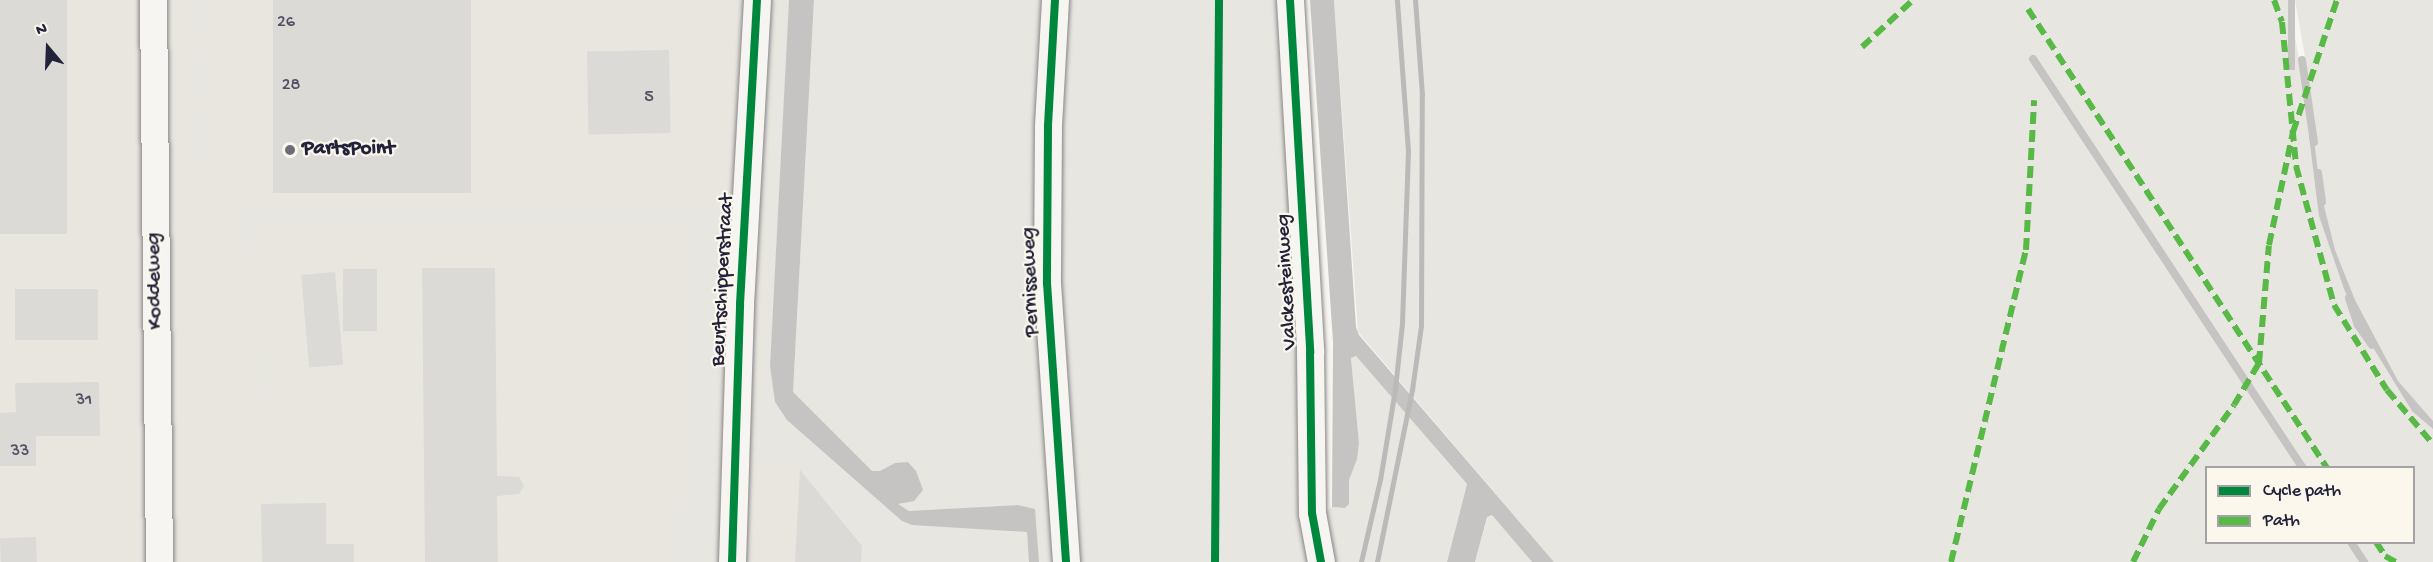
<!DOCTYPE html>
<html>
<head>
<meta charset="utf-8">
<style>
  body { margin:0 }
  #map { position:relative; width:2433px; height:562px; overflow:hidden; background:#f8f6f0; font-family:"Gochi Hand",sans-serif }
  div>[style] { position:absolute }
  .built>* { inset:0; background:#e9e6e0 }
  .green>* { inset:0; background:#e8e6e0; transform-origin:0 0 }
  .water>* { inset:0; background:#c6c4c3; transform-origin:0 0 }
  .stream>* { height:8px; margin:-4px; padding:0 4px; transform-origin:4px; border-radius:4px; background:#c6c4c3 }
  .building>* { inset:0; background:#dbdad7; transform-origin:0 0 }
  .roads { filter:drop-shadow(0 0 2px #878688) drop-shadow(0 0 2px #878688) }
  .minor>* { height:27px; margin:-13.5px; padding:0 13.5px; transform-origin:13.5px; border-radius:13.5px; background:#f6f5f1 }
  .rail>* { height:4.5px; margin:-2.25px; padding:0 2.25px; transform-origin:2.25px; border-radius:2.25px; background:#bcbab9 }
  .quiet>* { height:6px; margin-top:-3px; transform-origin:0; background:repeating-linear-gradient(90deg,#58b947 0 12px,transparent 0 18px) }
  .cycleway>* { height:8px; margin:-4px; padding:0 4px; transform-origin:4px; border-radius:4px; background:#00873e }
  .dots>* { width:16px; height:16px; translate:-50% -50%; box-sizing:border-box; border:3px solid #fbf7ec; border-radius:50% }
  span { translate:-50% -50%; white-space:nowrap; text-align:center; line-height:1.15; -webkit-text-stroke:4.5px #fbf7ec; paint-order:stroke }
  .number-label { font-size:18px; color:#505062 }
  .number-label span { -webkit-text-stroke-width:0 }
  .poi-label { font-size:21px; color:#22223b; font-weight:700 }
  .left { translate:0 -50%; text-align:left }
  .street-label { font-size:21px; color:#22223b }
  .legend { position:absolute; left:2205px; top:466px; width:210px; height:78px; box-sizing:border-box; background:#fbf7ec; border:2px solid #a4a2a5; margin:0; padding:8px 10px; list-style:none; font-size:18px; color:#22223b }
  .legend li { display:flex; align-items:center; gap:12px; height:30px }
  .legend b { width:30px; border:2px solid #a4a2a5 }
  .north { position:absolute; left:18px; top:18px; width:60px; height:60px; -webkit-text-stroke:4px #fbf7ec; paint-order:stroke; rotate:341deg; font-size:16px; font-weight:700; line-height:24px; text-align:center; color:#22223b }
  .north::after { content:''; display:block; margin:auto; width:21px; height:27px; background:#22223b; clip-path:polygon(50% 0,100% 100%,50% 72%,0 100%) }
</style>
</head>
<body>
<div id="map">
  <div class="built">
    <i style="clip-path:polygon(0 0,789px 0,770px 366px,1054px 562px,0 562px)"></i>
  </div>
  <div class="green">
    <i style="left:192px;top:0;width:15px;height:32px"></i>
    <i style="clip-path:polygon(781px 0,789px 0,770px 366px,775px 402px,787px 420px,902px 521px,912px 525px,1027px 532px,1029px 562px,868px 562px,868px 554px,799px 468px,759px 467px)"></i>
    <i style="clip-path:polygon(814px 0,1048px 0,1058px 562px,1039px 562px,1034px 509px,1018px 505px,909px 511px,897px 504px,906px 503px,921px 482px,916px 471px,908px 462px,895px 463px,880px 471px,872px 471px,793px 392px)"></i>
    <i style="clip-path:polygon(1063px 0,1281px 0,1311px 562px,1076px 562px,1056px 215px)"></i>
    <i style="clip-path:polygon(evenodd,1334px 0,2288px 0,2301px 69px,2307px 68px,2295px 0,2433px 0,2433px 562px,1554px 562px,1358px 332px,1334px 0,2206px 468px,2414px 468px,2414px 542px,2206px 542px,2206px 468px)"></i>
    <i style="left:195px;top:54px;width:14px;height:41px"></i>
    <i style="left:211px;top:115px;width:41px;height:15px;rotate:89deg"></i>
    <i style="clip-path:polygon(729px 205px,713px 562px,677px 562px,691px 221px,254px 225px,275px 504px,268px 504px,244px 210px)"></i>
    <i style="clip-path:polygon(1353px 356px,1356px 356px,1467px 484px,1447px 562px,1330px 562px,1322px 515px,1332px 507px,1345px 508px,1349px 504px,1349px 480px,1359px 443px,1351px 358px)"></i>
    <i style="clip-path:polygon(1492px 515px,1532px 562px,1475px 562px,1487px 517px)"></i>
  </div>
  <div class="water">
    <i style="clip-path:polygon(789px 0,814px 0,793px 392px,872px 471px,880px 471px,895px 463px,908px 462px,916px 471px,923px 490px,914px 501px,898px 504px,909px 511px,1018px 505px,1035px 509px,1039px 562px,1029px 562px,1027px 532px,912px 525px,902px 521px,787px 420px,775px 402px,770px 366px)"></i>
    <i style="clip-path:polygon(1310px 0,1334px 0,1356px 327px,1359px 335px,1554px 562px,1532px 562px,1492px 515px,1487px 517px,1475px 562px,1447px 562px,1467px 484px,1356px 356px,1351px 358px,1359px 443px,1357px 459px,1349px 480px,1349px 504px,1345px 508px,1332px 507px,1333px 342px)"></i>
    <i style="left:2288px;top:0;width:7px;height:70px"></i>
    <i style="clip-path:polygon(2313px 131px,2320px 190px,2335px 250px,2355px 300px,2398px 381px,2433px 421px,2433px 429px,2412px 411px,2366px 336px,2344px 289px,2319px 216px,2309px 136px)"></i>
  </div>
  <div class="stream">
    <i style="left:2033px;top:59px;width:490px;rotate:56.6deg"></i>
    <i style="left:2302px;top:60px;width:83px;rotate:81.7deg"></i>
    <i style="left:2318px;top:173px;width:29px;rotate:82deg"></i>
    <i style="left:2349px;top:298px;width:28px;rotate:72deg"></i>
    <i style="left:2358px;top:325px;width:24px;rotate:55deg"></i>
    <i style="left:2351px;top:542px;width:24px;rotate:57deg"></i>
  </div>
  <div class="building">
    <i style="left:0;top:0;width:67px;height:234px"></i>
    <i style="left:273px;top:0;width:198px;height:193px"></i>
    <i style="left:669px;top:50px;width:83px;height:82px;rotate:89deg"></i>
    <i style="clip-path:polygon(422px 268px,495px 268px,497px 476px,519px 477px,524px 486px,519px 494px,497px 496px,498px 562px,425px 562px)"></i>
    <i style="left:343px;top:269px;width:34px;height:62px"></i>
    <i style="left:335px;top:272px;width:93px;height:34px;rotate:85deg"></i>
    <i style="left:98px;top:289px;width:51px;height:83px;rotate:90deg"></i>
    <i style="clip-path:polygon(99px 382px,100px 436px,36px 436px,36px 466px,0 466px,0 413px,16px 412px,15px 383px)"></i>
    <i style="clip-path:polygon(800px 470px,862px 546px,861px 562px,795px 562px)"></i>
    <i style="clip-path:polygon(326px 503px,326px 544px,354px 544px,354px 562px,262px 562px,261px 504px)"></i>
    <i style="left:36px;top:537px;width:25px;height:36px;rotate:88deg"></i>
  </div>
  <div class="roads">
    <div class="minor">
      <i style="left:153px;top:0;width:562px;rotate:89.39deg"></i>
      <i style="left:1055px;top:0;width:127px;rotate:93.2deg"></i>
      <i style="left:1048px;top:127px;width:156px;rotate:90.4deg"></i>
      <i style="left:1047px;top:283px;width:280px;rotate:86.1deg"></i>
      <i style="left:1290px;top:0;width:353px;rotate:86.7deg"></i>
      <i style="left:1310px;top:352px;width:161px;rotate:89.3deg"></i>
      <i style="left:1312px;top:513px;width:50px;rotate:79.6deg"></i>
      <i style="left:732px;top:562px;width:258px;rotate:-88.2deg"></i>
      <i style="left:740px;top:304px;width:304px;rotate:-86.8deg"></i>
    </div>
  </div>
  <div class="rail">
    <i style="left:1361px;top:562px;width:84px;rotate:-77deg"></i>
    <i style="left:1380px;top:480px;width:92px;rotate:-80.6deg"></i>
    <i style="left:1395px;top:389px;width:66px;rotate:-83.9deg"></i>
    <i style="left:1402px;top:323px;width:172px;rotate:-88deg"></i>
    <i style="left:1408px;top:151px;width:151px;rotate:-94.2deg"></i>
    <i style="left:1377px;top:562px;width:176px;rotate:-78.5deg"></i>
    <i style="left:1412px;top:390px;width:65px;rotate:-82deg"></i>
    <i style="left:1421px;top:326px;width:231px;rotate:-89.8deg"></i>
    <i style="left:1422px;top:95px;width:95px;rotate:-94.2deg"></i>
  </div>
  <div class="quiet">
    <i style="left:2274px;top:0;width:23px;rotate:70deg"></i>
    <i style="left:2282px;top:22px;width:145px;rotate:84.4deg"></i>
    <i style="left:2296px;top:166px;width:144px;rotate:74.7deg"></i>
    <i style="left:2334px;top:305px;width:100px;rotate:58.1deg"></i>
    <i style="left:2387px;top:390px;width:71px;rotate:49.6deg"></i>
    <i style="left:2028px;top:9px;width:548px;rotate:56.92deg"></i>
    <i style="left:1862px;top:47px;width:69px;rotate:-42.7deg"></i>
    <i style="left:2376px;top:542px;width:17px;rotate:57deg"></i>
    <i style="left:2385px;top:556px;width:13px;rotate:29deg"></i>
    <i style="left:1951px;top:562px;width:321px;rotate:-76.5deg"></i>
    <i style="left:2026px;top:250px;width:150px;rotate:-86.9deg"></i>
    <i style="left:2133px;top:562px;width:59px;rotate:-63.9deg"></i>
    <i style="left:2159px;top:509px;width:128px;rotate:-54.2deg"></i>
    <i style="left:2234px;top:405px;width:49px;rotate:-59.2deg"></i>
    <i style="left:2259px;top:363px;width:118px;rotate:-85.2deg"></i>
    <i style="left:2269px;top:245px;width:116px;rotate:-78deg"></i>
    <i style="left:2293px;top:132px;width:139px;rotate:-71.6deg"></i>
  </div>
  <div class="cycleway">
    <i style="left:1055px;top:0;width:127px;rotate:93.2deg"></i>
    <i style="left:1048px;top:127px;width:156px;rotate:90.4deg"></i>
    <i style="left:1047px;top:283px;width:280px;rotate:86.1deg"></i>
    <i style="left:1290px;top:0;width:353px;rotate:86.7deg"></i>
    <i style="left:1310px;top:352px;width:161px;rotate:89.3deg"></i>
    <i style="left:1312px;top:513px;width:50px;rotate:79.6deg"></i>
    <i style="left:732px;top:562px;width:258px;rotate:-88.2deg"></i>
    <i style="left:740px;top:304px;width:304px;rotate:-86.8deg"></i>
    <i style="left:1215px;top:562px;width:562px;rotate:-89.59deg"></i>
  </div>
  <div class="dots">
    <i style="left:290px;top:150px;background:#6d6c7a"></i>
  </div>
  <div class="number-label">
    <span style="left:286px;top:23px">26</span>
    <span style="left:291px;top:86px">28</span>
    <span style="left:649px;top:98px">5</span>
    <span style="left:84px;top:401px">31</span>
    <span style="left:20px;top:452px">33</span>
  </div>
  <div class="poi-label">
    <span class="left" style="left:302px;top:150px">PartsPoint</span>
  </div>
  <div class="street-label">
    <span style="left:724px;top:280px;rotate:-87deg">Beurtschipperstraat</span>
    <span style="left:156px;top:281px;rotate:-91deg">Koddeweg</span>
    <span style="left:1032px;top:282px;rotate:-92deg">Pernisseweg</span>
    <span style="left:1288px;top:282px;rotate:-93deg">Valckesteinweg</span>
  </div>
  <ul class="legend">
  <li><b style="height:8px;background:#00873e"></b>Cycle path</li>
  <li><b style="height:8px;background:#58b947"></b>Path</li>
  </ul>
  <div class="north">N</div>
</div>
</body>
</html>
